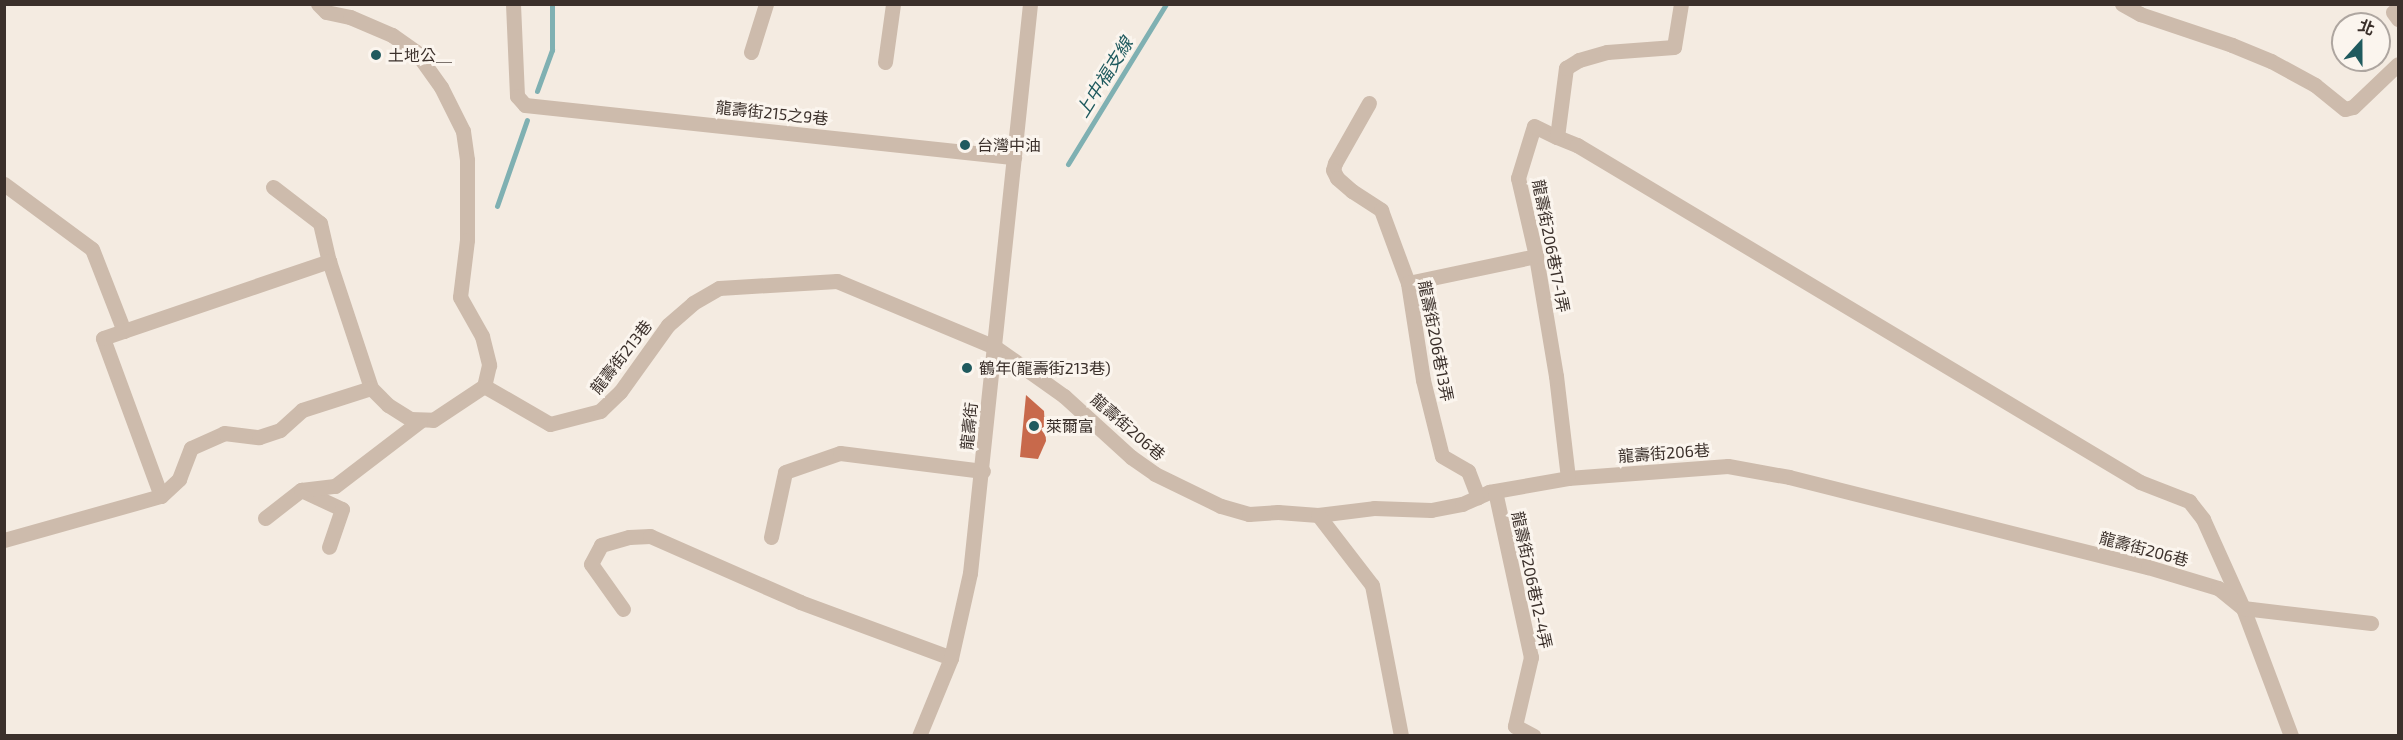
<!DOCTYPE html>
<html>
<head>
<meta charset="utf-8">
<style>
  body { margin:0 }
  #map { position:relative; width:2403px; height:740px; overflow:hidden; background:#f4ebe1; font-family:"Exo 2","Noto Sans TC",sans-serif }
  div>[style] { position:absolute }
  .stream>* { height:5px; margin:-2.5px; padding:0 2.5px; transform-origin:2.5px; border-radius:2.5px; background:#7fb0b2 }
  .building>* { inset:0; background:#c8694b }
  .minor>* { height:15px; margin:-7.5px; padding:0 7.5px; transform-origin:7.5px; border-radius:7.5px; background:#cdbbac }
  .dots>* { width:16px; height:16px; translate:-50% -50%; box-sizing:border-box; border:3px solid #fbf5ee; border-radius:50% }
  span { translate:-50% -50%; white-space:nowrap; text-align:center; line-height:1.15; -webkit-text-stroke:6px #fbf5ee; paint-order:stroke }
  .poi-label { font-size:16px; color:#3b302b }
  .left { translate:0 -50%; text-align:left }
  .street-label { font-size:16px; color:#3b302b }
  .water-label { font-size:18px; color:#1f5a5e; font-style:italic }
  .frame { position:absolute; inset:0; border:6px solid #3b302b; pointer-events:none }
  .north { position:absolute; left:2331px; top:12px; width:60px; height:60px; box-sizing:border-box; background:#fbf5ee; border:2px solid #aea6a0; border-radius:50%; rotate:21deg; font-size:16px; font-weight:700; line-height:24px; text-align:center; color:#3b302b }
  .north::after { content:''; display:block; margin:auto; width:21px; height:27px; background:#1f5a5e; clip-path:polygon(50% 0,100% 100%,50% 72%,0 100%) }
</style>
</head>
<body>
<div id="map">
  <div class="stream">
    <i style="left:537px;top:91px;width:44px;rotate:-69.9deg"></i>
    <i style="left:552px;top:50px;width:46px;rotate:-90deg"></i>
    <i style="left:1068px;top:164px;width:188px;rotate:-58.5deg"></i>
    <i style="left:497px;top:206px;width:91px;rotate:-70.8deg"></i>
  </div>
  <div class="building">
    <i style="clip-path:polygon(1026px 395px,1044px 411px,1046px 441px,1038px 459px,1020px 457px)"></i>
  </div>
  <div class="minor">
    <i style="left:318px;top:4px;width:11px;rotate:45deg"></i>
    <i style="left:326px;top:12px;width:25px;rotate:12deg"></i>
    <i style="left:350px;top:17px;width:46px;rotate:23.2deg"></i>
    <i style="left:392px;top:35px;width:29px;rotate:35deg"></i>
    <i style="left:416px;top:52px;width:43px;rotate:54.5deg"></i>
    <i style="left:441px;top:87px;width:49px;rotate:63.4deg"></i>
    <i style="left:463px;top:131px;width:29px;rotate:82deg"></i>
    <i style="left:467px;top:160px;width:80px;rotate:90deg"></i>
    <i style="left:467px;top:240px;width:57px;rotate:97deg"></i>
    <i style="left:460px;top:297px;width:45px;rotate:60.6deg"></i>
    <i style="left:482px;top:336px;width:30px;rotate:76deg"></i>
    <i style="left:489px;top:365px;width:22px;rotate:103deg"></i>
    <i style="left:513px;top:4px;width:92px;rotate:87.5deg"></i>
    <i style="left:517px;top:96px;width:12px;rotate:48deg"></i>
    <i style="left:525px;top:105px;width:492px;rotate:6.1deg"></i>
    <i style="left:2122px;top:4px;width:21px;rotate:29deg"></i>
    <i style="left:2140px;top:14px;width:97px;rotate:18.6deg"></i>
    <i style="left:2232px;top:45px;width:42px;rotate:22.3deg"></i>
    <i style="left:2271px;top:61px;width:50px;rotate:28.6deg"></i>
    <i style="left:2315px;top:85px;width:38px;rotate:39deg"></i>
    <i style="left:2345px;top:109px;width:8px;rotate:-14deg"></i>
    <i style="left:2353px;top:107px;width:62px;rotate:-43.7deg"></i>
    <i style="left:2393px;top:12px;width:9px;rotate:54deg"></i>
    <i style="left:751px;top:52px;width:50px;rotate:-72.6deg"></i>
    <i style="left:885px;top:62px;width:59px;rotate:-82.1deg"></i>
    <i style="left:1369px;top:103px;width:69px;rotate:119.5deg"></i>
    <i style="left:1335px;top:163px;width:7px;rotate:106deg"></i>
    <i style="left:1333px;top:170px;width:9px;rotate:63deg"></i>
    <i style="left:1337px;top:178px;width:20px;rotate:41deg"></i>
    <i style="left:1352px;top:191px;width:35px;rotate:33deg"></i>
    <i style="left:1381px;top:210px;width:78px;rotate:69.7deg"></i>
    <i style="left:1408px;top:283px;width:98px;rotate:81.2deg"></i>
    <i style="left:1423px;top:380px;width:78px;rotate:76deg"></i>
    <i style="left:1442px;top:456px;width:30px;rotate:30deg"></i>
    <i style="left:1468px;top:471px;width:28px;rotate:69deg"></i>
    <i style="left:1557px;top:137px;width:22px;rotate:22deg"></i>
    <i style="left:1577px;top:145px;width:656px;rotate:30.9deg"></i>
    <i style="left:2140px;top:482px;width:53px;rotate:21.2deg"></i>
    <i style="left:2189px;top:501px;width:23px;rotate:52deg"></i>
    <i style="left:2203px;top:519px;width:98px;rotate:65.8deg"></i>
    <i style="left:2243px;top:608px;width:137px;rotate:69.4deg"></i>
    <i style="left:4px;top:184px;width:109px;rotate:36.5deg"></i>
    <i style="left:92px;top:249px;width:88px;rotate:68.7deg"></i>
    <i style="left:273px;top:187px;width:59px;rotate:37.5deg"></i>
    <i style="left:320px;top:223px;width:39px;rotate:77deg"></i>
    <i style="left:329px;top:261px;width:134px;rotate:71.7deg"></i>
    <i style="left:371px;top:388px;width:24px;rotate:45deg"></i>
    <i style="left:388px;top:405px;width:26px;rotate:32deg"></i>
    <i style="left:410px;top:419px;width:23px;rotate:2deg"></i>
    <i style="left:433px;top:420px;width:61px;rotate:-33.7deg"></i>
    <i style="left:484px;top:386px;width:76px;rotate:29.9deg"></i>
    <i style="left:550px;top:424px;width:52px;rotate:-14.6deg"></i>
    <i style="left:600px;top:411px;width:28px;rotate:-44deg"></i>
    <i style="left:620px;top:392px;width:82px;rotate:-54.4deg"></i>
    <i style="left:668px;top:325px;width:33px;rotate:-41deg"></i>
    <i style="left:693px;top:303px;width:30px;rotate:-30deg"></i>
    <i style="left:719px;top:288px;width:118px;rotate:-3.4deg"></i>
    <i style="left:837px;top:281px;width:171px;rotate:22.7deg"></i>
    <i style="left:995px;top:347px;width:85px;rotate:35.4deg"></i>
    <i style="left:1064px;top:396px;width:91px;rotate:42.3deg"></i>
    <i style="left:1131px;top:457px;width:29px;rotate:35deg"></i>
    <i style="left:1155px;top:474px;width:73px;rotate:25.9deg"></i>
    <i style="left:1221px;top:506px;width:29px;rotate:16deg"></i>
    <i style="left:1249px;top:514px;width:29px;rotate:-4deg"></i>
    <i style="left:1278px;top:512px;width:40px;rotate:4.3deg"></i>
    <i style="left:1318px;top:515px;width:56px;rotate:-7.1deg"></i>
    <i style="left:1374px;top:508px;width:57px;rotate:2deg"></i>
    <i style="left:1431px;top:510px;width:32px;rotate:-11deg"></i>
    <i style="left:1462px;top:504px;width:30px;rotate:-24deg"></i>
    <i style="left:1489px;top:492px;width:80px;rotate:-10deg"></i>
    <i style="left:1568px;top:478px;width:160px;rotate:-4.3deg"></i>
    <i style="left:1728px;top:466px;width:62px;rotate:10.2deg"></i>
    <i style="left:1789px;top:477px;width:370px;rotate:14.1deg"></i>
    <i style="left:2148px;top:567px;width:73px;rotate:16.7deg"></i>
    <i style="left:2218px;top:588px;width:32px;rotate:39deg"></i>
    <i style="left:2243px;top:608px;width:129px;rotate:6.7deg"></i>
    <i style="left:1408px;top:283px;width:131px;rotate:-11.9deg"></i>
    <i style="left:1568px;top:478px;width:103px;rotate:-96.7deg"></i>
    <i style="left:1556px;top:376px;width:122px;rotate:-99.5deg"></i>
    <i style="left:1536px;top:256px;width:80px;rotate:-103deg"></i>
    <i style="left:1518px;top:178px;width:54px;rotate:-72.9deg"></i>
    <i style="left:1534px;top:126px;width:25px;rotate:26deg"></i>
    <i style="left:1557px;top:137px;width:70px;rotate:-82.6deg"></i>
    <i style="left:1566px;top:68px;width:15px;rotate:-32deg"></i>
    <i style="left:1579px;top:60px;width:29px;rotate:-16deg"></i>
    <i style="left:1607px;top:52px;width:67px;rotate:-4.3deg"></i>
    <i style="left:1674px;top:47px;width:44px;rotate:-80.8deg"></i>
    <i style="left:301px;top:490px;width:45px;rotate:24.9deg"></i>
    <i style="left:342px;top:509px;width:40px;rotate:108.9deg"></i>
    <i style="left:1495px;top:491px;width:170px;rotate:77.8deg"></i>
    <i style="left:1531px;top:657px;width:71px;rotate:103.1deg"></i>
    <i style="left:1515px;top:726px;width:21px;rotate:28deg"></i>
    <i style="left:161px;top:496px;width:168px;rotate:-110.2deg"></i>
    <i style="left:103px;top:338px;width:239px;rotate:-18.8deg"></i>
    <i style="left:1318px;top:515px;width:88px;rotate:52.4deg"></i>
    <i style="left:1372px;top:585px;width:154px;rotate:79.1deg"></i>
    <i style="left:265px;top:518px;width:46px;rotate:-37.9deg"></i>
    <i style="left:301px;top:490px;width:34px;rotate:-7deg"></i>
    <i style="left:335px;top:486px;width:107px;rotate:-37.4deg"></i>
    <i style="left:771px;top:537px;width:66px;rotate:-77.8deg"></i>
    <i style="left:785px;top:472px;width:58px;rotate:-19.1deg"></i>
    <i style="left:840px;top:453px;width:144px;rotate:7.2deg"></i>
    <i style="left:4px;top:540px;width:163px;rotate:-15.7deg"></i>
    <i style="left:161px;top:496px;width:25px;rotate:-43deg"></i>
    <i style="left:179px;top:479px;width:33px;rotate:-69deg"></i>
    <i style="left:191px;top:448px;width:36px;rotate:-24deg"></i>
    <i style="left:224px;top:433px;width:35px;rotate:7deg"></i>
    <i style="left:259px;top:437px;width:22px;rotate:-18deg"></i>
    <i style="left:280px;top:430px;width:30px;rotate:-42deg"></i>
    <i style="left:302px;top:410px;width:72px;rotate:-17.7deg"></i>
    <i style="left:623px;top:609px;width:55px;rotate:-125.4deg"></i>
    <i style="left:591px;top:564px;width:21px;rotate:-62deg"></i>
    <i style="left:601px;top:545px;width:29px;rotate:-16deg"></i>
    <i style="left:629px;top:537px;width:21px;rotate:-3deg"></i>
    <i style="left:650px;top:536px;width:164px;rotate:23.7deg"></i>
    <i style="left:800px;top:602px;width:161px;rotate:20.3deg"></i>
    <i style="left:919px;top:736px;width:84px;rotate:-67.7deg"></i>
    <i style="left:951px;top:658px;width:87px;rotate:-77.4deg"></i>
    <i style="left:970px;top:573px;width:572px;rotate:-83.98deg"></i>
  </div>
  <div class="dots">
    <i style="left:376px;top:55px;background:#1f5a5e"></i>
    <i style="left:965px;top:145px;background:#1f5a5e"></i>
    <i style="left:967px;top:368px;background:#1f5a5e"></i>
    <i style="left:1034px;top:426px;background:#1f5a5e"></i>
  </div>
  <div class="poi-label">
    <span class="left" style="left:388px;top:55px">土地公＿</span>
    <span class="left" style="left:977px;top:145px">台灣中油</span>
    <span class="left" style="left:979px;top:368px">鶴年(龍壽街213巷)</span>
    <span class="left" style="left:1046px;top:426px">萊爾富</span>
  </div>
  <div class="street-label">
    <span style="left:772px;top:113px;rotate:6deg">龍壽街215之9巷</span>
    <span style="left:1551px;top:246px;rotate:79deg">龍壽街206巷17-1弄</span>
    <span style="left:1436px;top:341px;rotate:79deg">龍壽街206巷13弄</span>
    <span style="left:621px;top:357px;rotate:-52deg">龍壽街213巷</span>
    <span style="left:969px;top:426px;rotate:-84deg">龍壽街</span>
    <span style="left:1128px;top:427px;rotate:41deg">龍壽街206巷</span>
    <span style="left:1664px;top:453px;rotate:-4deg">龍壽街206巷</span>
    <span style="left:2144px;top:549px;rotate:15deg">龍壽街206巷</span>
    <span style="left:1532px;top:580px;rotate:78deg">龍壽街206巷12-4弄</span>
  </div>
  <div class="water-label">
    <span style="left:1104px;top:77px;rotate:-58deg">上中福支線</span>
  </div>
  <div class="frame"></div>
  <div class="north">北</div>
</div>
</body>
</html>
